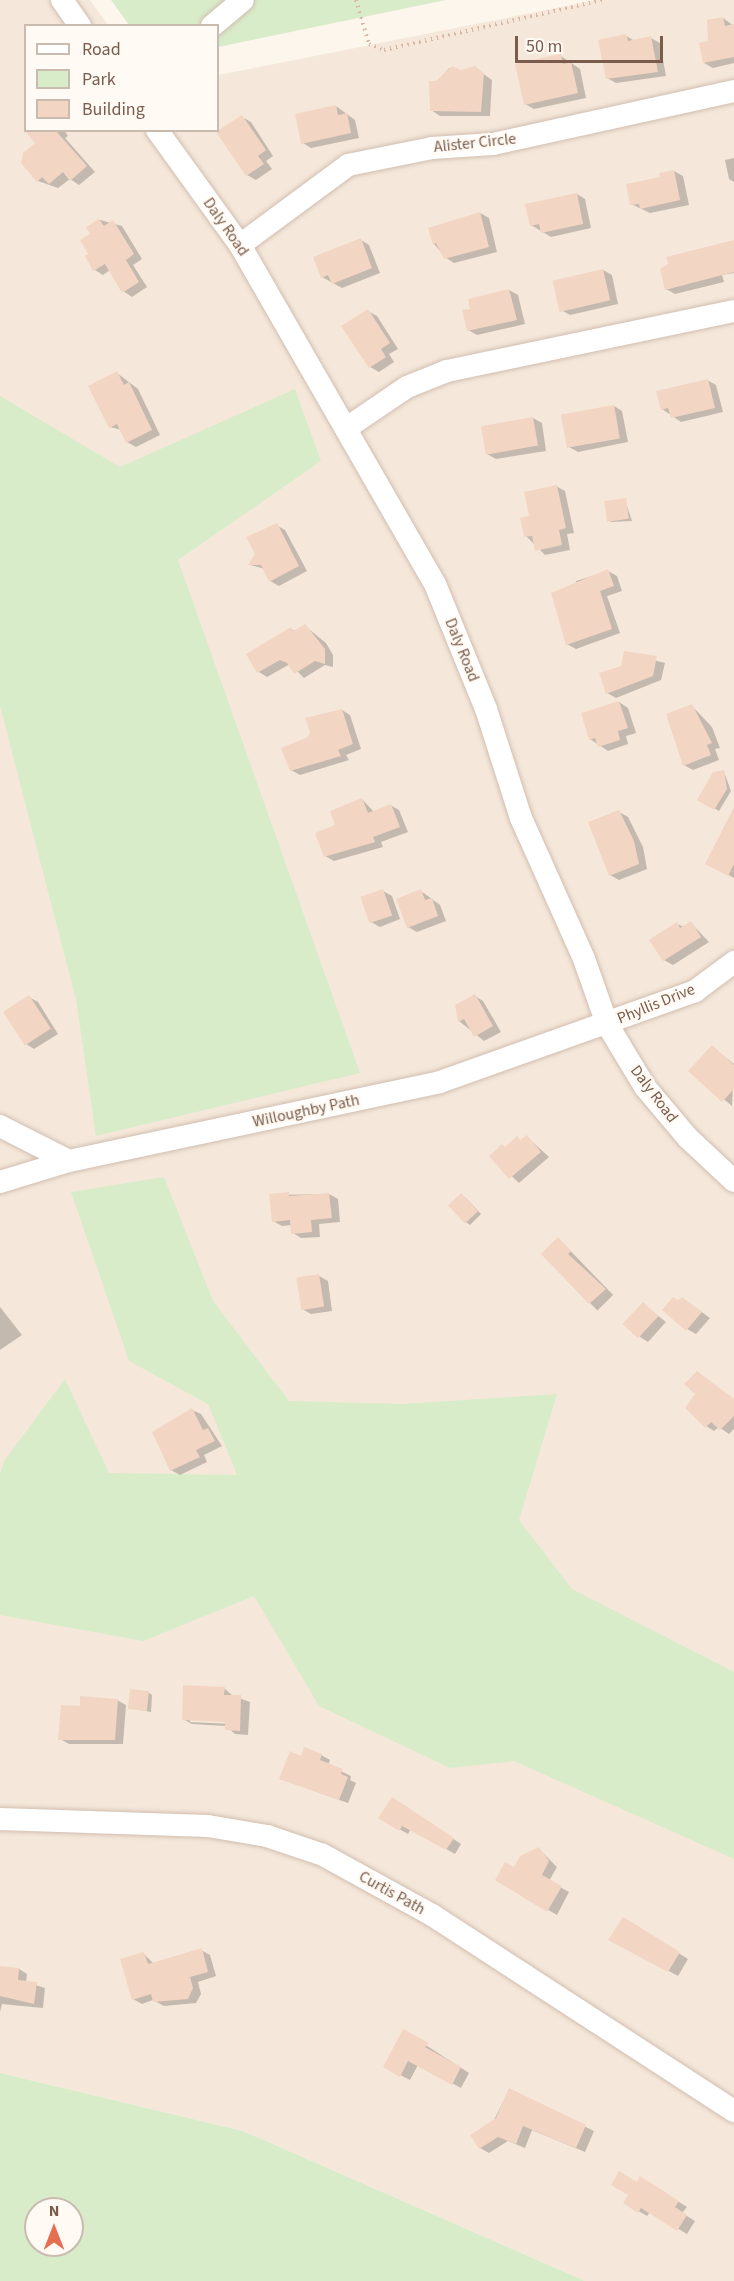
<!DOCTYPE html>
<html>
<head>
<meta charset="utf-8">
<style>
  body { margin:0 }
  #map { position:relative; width:734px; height:2281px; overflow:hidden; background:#fdf6ec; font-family:"Source Sans 3",sans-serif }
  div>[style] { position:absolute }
  .residential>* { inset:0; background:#f5e8da }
  .green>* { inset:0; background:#d8ecc9 }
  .shadow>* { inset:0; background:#0003; transform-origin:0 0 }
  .building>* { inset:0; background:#f3d5c3; transform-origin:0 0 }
  .path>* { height:4px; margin-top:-2px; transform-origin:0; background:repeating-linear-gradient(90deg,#d9b8a5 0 1.5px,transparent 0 6px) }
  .roads { filter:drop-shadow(0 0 2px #d1beb0) drop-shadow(0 0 2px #d1beb0) }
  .minor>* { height:22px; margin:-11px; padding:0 11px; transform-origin:11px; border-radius:11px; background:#fff }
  span { translate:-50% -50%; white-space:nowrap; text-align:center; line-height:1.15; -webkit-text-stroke:5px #fffaf3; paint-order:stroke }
  .street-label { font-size:16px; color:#7a5c4d }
  .legend { position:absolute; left:24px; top:24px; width:195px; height:108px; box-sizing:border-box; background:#fffaf3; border:2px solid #cabbb1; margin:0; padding:8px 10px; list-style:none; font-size:18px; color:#7a5c4d }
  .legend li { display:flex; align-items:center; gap:12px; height:30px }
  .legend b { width:30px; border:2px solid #cabbb1 }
  .north { position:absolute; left:24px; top:2197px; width:60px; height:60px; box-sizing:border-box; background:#fffaf3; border:2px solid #cabbb1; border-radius:50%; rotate:0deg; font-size:16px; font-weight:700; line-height:24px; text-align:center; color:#7a5c4d }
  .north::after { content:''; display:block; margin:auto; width:21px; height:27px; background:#e76f51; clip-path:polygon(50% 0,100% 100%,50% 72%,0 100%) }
  .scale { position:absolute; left:515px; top:36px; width:148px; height:27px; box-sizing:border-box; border:3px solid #7a5c4d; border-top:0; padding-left:8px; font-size:18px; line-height:21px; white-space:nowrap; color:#7a5c4d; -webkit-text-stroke:4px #fffaf3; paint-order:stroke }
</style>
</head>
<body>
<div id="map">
  <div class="residential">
    <i style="clip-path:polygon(0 0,90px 0,108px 25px,26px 26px,26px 130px,218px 130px,218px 75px,597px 0,734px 0,734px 2281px,585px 2281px,243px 2131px,0 2073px)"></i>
  </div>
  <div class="green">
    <i style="clip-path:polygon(111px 0,446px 0,218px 47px,218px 26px,129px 25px)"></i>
    <i style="clip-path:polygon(295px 389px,321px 461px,178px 560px,360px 1073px,96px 1136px,76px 1000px,0 706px,0 396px,120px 467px)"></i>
    <i style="clip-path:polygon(164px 1177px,213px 1301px,289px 1401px,403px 1404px,557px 1394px,519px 1520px,572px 1589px,734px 1672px,734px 1859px,514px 1761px,450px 1768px,319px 1706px,254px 1596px,143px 1641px,0 1615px,0 1474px,4px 1461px,65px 1379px,109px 1473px,237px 1475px,208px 1404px,129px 1361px,71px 1192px)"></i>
    <i style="clip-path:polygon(evenodd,0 2073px,243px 2131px,585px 2281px,0 2281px,0 2073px,36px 2209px,72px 2209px,72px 2245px,36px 2245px,36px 2209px)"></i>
  </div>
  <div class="shadow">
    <i style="clip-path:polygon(723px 18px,734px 26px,734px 63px,713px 68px,704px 63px,709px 42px)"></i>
    <i style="clip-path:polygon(626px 36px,635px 41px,651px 38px,660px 43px,666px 76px,616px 83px,607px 78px)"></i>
    <i style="clip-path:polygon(561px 56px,580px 69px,586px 98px,534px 109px,525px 104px)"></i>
    <i style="clip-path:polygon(449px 68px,461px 71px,475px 68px,492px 80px,490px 116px,440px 116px,431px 110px,437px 82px)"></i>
    <i style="clip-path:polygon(336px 106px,355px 120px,359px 138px,311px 148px,303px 143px)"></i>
    <i style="clip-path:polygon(242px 117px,251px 122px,273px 156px,266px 161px,272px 169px,256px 180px,247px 175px)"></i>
    <i style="clip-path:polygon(36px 130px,64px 130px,68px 136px,65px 138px,95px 172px,79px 185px,70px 179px,58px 188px,38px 181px)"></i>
    <i style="clip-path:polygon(734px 158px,734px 182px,729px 179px,725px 160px)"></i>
    <i style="clip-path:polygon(674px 171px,683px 176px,689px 205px,650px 213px,631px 204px)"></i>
    <i style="clip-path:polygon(577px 194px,585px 199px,591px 228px,551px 237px,531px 225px)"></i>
    <i style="clip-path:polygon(480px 213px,489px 218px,497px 252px,454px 263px,446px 258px,434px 244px)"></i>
    <i style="clip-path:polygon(100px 220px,122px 226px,142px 259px,133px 265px,147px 287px,132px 297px,123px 291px,110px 270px,103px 275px,95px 270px,91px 254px,92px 234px)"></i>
    <i style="clip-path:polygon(361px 240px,369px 245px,380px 273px,342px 288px,322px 277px)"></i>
    <i style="clip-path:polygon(734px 241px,734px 273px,722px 275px,724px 282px,675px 294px,666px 289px)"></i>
    <i style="clip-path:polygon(603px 270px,612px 275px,618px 304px,570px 315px,561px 310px,555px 284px)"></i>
    <i style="clip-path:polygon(509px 290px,518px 295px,525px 324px,477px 335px,468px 330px)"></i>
    <i style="clip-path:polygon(368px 311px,377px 316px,398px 349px,389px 354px,394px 362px,379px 372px,370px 367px)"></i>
    <i style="clip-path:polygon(117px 373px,138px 389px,160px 435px,136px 447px,127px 442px,122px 430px,110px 427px)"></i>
    <i style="clip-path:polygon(707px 380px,716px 385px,723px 412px,681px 422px,662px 409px)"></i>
    <i style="clip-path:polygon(614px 406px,622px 411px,628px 442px,578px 452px,569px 447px)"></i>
    <i style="clip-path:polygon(533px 418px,542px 423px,546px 451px,496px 459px,487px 454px)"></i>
    <i style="clip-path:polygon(556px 486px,565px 491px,574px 533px,567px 534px,570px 550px,545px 555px,526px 536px,531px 518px)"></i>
    <i style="clip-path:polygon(625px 500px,632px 521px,610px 522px)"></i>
    <i style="clip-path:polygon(276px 525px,285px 530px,307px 571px,279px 586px,270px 581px,265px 569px,250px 565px)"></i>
    <i style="clip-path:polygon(608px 571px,617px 576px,622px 591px,607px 596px,620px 633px,576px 649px,567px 644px,576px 581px)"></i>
    <i style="clip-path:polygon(305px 626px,326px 643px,333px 655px,333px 667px,325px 665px,304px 678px,290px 664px,267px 677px,259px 672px,248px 654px,291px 629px,295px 631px)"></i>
    <i style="clip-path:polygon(625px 653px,665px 663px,661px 680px,616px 698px,607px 693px,622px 667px)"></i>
    <i style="clip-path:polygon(619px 702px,628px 708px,636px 733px,626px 736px,628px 744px,608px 751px,590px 739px)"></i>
    <i style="clip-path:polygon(692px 706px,712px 727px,720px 748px,715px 749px,719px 760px,693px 770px,684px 765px)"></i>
    <i style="clip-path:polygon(342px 710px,350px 715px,361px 749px,346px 755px,349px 760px,300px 775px,291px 770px,309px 738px)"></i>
    <i style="clip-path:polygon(724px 772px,731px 791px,719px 811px,699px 799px)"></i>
    <i style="clip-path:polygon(362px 799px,374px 812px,390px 805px,399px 810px,408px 832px,381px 842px,383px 847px,334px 861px,325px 856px,337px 826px)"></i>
    <i style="clip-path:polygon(619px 812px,628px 817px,643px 847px,647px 869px,619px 880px,610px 875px)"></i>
    <i style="clip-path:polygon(734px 828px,734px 878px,716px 868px)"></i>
    <i style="clip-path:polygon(383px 891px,392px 896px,400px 919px,380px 927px,371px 922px)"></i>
    <i style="clip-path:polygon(421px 891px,440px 905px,446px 921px,417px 932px,408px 927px)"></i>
    <i style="clip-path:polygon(691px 923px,709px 942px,673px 965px,664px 960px,677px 924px,684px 927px)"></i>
    <i style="clip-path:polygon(475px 996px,483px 1001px,501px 1032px,484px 1041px,459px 1021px)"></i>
    <i style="clip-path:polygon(29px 997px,38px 1002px,58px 1034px,34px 1049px,26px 1044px)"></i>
    <i style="clip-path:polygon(712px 1047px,734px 1064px,732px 1106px,690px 1071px)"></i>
    <i style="clip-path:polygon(527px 1137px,549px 1157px,519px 1183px,491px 1156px)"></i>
    <i style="clip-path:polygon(329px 1194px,338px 1199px,340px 1222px,319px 1224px,320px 1237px,301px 1238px,293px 1233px,292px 1225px,282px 1226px,273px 1221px,271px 1195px)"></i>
    <i style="clip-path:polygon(465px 1197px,481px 1214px,470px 1225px,466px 1222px)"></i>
    <i style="left:559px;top:1239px;width:78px;height:22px;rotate:46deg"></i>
    <i style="clip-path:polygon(319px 1276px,328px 1281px,332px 1311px,311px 1314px,302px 1309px)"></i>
    <i style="clip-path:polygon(682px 1298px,710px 1318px,696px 1334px,687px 1329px,679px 1302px)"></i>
    <i style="clip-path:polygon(643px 1304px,666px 1322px,648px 1342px,640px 1337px)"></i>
    <i style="clip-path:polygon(0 1307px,22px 1335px,0 1350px)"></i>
    <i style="clip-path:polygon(734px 1403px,734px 1429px,729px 1434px,719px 1427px,714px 1431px,706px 1426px,687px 1408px)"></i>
    <i style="clip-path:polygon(192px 1410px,201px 1414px,222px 1446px,204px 1455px,207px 1462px,180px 1475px,171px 1470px)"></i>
    <i style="clip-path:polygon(evenodd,224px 1688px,233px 1696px,250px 1702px,248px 1735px,235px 1734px,226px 1726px,192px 1724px,183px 1719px,224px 1688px,190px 1719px,233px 1721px,233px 1724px,190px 1722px,190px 1719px)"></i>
    <i style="clip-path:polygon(148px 1692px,152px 1695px,151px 1712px,129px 1708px)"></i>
    <i style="clip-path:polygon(117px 1700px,126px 1705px,123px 1744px,69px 1744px,60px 1739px,81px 1708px)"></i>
    <i style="clip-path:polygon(321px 1755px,330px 1760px,328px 1765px,351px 1776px,350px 1780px,356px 1783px,348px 1803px,281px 1779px,301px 1758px)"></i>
    <i style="clip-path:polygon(401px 1804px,461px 1844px,455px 1854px,411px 1829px,408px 1834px,380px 1818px)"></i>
    <i style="clip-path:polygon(539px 1849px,557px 1867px,549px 1881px,569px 1892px,557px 1915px,497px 1880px)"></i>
    <i style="clip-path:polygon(623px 1919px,688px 1959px,678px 1976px,619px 1944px)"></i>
    <i style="clip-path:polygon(201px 1950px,210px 1955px,216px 1976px,198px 1982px,201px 1994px,196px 2003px,164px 2006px,153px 2000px,142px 2004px,133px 1999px,144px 1954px,154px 1964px)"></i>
    <i style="clip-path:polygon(0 1967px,19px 1969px,27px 1974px,26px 1982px,45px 1988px,43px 2008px,2px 2004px,0 2012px)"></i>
    <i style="clip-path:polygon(404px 2031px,469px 2073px,461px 2088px,418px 2065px,410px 2080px,385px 2067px)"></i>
    <i style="clip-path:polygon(509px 2090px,594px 2131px,585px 2152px,532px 2130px,525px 2148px,508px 2141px,489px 2153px,480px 2148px)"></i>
    <i style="clip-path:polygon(649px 2183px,687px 2207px,682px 2213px,695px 2221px,687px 2234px,650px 2212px,647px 2216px,625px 2203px,637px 2184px)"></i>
  </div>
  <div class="building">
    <i style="clip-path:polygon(723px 17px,725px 26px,734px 24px,734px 57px,703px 63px,699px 43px,708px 41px,707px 20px)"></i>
    <i style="clip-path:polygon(626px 34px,628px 41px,651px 36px,658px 72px,606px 79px,598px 40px)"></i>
    <i style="clip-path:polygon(561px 54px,563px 64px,571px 62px,578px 93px,524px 105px,515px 64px)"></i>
    <i style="clip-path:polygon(452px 66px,461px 70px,475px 66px,484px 73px,481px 112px,430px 111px,429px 81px,436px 81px)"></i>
    <i style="clip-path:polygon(336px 105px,338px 115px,347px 113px,351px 133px,301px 144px,295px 114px)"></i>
    <i style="clip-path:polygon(242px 115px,266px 150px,258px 156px,264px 164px,246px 176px,216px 132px)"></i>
    <i style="clip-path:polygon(24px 130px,55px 130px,87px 166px,70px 181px,63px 172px,49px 184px,42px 177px,37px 182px,21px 163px,23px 153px,35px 143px)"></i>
    <i style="clip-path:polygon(674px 170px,680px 200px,640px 209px,639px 204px,630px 205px,626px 184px,660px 177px,659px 173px)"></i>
    <i style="clip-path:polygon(577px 193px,583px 224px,541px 233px,539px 224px,530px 226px,525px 204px)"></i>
    <i style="clip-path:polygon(480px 212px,489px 247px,444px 259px,436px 243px,433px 245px,428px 228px)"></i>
    <i style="clip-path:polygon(99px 219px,104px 226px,113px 220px,134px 254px,126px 260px,139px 282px,122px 293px,105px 264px,93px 271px,85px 256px,88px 254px,80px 240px,90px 234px,86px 227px)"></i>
    <i style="clip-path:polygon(361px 238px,372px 268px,332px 284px,328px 275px,321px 278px,313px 257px)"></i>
    <i style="clip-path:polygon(734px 240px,734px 272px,665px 290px,660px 269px,668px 264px,666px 257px)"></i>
    <i style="left:603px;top:269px;width:32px;height:52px;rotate:77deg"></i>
    <i style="clip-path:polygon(509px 289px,517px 320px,467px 331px,462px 310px,470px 309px,468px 299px)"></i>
    <i style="clip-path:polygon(368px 309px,390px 343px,381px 349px,386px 357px,369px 368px,341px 326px)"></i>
    <i style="clip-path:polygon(117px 371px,124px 385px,129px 382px,152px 430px,126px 443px,117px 424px,109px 428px,88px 386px)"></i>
    <i style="clip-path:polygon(708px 379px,715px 408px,671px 418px,668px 408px,661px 410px,656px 391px)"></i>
    <i style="left:614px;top:405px;width:34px;height:54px;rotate:80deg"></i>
    <i style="left:533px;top:417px;width:29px;height:53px;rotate:80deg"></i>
    <i style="clip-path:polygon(557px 485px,566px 528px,559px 530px,562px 545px,535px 551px,532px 536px,524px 537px,520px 518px,529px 516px,524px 492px)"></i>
    <i style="left:626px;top:498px;width:21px;height:22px;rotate:82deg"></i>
    <i style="clip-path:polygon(277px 523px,299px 566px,269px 582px,261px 565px,248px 565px,255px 554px,246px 537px)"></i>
    <i style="clip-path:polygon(608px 569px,614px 586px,600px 591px,612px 629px,566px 645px,551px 593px)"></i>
    <i style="clip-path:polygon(305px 624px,325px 649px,325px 664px,315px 661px,294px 674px,287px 663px,280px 660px,257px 673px,246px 654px,291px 627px,293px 631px)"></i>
    <i style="clip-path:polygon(624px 651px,657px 656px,653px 676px,606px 694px,599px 673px,621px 666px)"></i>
    <i style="clip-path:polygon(619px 701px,628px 728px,618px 731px,620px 740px,598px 747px,595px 738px,589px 740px,581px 713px)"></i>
    <i style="clip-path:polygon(692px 704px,712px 743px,707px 745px,711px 755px,683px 766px,666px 714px)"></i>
    <i style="clip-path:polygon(342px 709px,353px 744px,338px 750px,341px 756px,290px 771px,281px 748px,308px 737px,310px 732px,305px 718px)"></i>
    <i style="clip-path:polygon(724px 770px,727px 789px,714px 810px,697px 800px,713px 772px)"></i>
    <i style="clip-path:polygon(362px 798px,368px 813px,391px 804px,400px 827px,373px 837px,375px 842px,324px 857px,315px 833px,335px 825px,330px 811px)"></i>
    <i style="clip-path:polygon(734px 807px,734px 864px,728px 876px,705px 864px)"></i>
    <i style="clip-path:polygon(619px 810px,634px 841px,639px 864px,609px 876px,588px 822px)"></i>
    <i style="left:383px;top:889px;width:28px;height:24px;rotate:71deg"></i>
    <i style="clip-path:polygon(421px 889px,425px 900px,432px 898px,438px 916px,407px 928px,396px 899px)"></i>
    <i style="clip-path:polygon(691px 921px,701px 937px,663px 961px,649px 940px,677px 922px,680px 928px)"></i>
    <i style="clip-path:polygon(475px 994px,493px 1026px,474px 1037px,464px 1019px,458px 1022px,455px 1005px)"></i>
    <i style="left:29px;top:995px;width:40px;height:31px;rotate:57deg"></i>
    <i style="clip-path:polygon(712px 1045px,734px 1065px,734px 1089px,722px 1102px,688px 1071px)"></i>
    <i style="clip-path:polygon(527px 1135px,541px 1152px,509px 1179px,489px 1156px,502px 1144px,505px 1147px,517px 1136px,520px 1140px)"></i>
    <i style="clip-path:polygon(289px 1192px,289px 1196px,329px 1193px,332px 1218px,311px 1220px,312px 1232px,291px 1234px,290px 1220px,272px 1222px,269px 1194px)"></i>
    <i style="left:461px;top:1193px;width:25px;height:18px;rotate:47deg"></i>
    <i style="clip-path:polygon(558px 1237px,571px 1251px,568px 1254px,606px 1289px,589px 1304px,541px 1254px)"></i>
    <i style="left:319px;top:1274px;width:33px;height:23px;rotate:81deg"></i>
    <i style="clip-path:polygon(673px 1297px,678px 1300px,682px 1297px,702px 1312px,686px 1331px,662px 1310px)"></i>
    <i style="left:643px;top:1302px;width:21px;height:30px;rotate:43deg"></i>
    <i style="clip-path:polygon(697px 1371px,734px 1399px,734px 1416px,720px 1430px,711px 1422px,705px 1428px,685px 1408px,695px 1394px,684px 1384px)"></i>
    <i style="clip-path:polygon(192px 1408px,203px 1430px,208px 1428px,215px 1441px,196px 1450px,200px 1457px,170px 1471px,152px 1432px)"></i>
    <i style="clip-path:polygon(183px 1685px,225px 1687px,224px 1695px,241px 1695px,240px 1731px,225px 1730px,225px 1722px,182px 1720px)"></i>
    <i style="left:130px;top:1689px;width:19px;height:20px;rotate:6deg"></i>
    <i style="clip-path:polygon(80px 1696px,118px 1699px,115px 1740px,58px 1740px,61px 1705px,80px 1706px)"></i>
    <i style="clip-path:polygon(304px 1747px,322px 1754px,320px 1760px,343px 1769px,341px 1774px,348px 1777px,339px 1800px,279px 1779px,290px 1751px,301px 1756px)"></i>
    <i style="clip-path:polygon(392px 1797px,454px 1838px,446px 1850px,402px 1826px,399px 1831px,378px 1818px)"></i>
    <i style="clip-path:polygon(539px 1847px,549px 1861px,542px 1875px,562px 1886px,547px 1912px,495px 1880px,505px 1862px,514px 1867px,520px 1856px)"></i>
    <i style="clip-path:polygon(623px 1917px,680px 1952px,668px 1972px,608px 1940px)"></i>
    <i style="clip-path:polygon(202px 1948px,208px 1972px,190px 1977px,193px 1988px,188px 1999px,153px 2002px,151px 1994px,132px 2000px,120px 1959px,144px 1952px,148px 1964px)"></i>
    <i style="clip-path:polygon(0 1966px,19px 1968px,18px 1980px,37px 1982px,34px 2004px,0 1996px)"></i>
    <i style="clip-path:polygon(403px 2029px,429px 2043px,425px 2047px,461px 2067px,452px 2085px,408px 2061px,400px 2077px,383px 2067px)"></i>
    <i style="clip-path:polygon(509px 2088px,586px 2125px,576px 2148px,523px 2126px,516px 2144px,498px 2137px,479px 2149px,470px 2135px,496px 2118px)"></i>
    <i style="clip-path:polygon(619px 2171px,637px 2182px,640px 2176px,679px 2201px,675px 2207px,687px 2215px,677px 2231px,641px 2208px,638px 2213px,623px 2203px,628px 2195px,611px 2185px)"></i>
  </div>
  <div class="path">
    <i style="left:356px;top:0;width:46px;rotate:73.5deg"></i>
    <i style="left:369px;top:44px;width:16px;rotate:22deg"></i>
    <i style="left:384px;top:50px;width:224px;rotate:-12.9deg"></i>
  </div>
  <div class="roads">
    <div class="minor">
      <i style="left:62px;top:0;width:32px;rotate:55deg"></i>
      <i style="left:212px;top:26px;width:40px;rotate:-40deg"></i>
      <i style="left:157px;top:130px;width:142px;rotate:54.2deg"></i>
      <i style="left:240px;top:245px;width:391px;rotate:60.1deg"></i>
      <i style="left:435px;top:584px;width:135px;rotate:67.8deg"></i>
      <i style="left:486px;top:709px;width:114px;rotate:72.2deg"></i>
      <i style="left:521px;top:818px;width:154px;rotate:65.9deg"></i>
      <i style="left:584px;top:959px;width:69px;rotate:70.5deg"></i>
      <i style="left:607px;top:1024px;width:74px;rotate:58.9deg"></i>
      <i style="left:645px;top:1087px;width:67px;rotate:49.9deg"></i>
      <i style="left:688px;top:1138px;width:63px;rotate:43.1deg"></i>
      <i style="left:240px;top:245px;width:134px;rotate:-36.5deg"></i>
      <i style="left:348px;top:165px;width:86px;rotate:-11.4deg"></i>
      <i style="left:432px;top:148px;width:61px;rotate:-3.8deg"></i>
      <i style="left:493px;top:144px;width:247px;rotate:-12.4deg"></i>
      <i style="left:348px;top:427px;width:71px;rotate:-34.1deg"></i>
      <i style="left:407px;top:387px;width:43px;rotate:-21.8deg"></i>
      <i style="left:447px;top:371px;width:293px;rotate:-11.8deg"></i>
      <i style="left:0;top:1126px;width:77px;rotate:26.9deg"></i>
      <i style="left:0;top:1182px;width:72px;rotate:-16.9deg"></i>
      <i style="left:69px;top:1161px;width:379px;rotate:-12deg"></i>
      <i style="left:440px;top:1082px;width:271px;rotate:-19.6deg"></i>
      <i style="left:695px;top:991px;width:49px;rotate:-36.6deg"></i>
      <i style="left:0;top:1819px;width:208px;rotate:1.9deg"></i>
      <i style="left:208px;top:1826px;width:60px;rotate:9.6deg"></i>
      <i style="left:267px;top:1836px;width:59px;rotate:18.7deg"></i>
      <i style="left:323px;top:1855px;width:124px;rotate:28.8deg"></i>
      <i style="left:432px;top:1915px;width:360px;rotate:33deg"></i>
    </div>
  </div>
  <div class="street-label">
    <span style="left:475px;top:143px;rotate:-6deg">Alister Circle</span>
    <span style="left:226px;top:227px;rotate:55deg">Daly Road</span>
    <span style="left:462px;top:650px;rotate:68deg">Daly Road</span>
    <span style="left:656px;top:1004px;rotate:-22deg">Phyllis Drive</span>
    <span style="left:654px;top:1094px;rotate:53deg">Daly Road</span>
    <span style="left:306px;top:1111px;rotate:-12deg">Willoughby Path</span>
    <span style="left:392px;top:1893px;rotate:29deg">Curtis Path</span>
  </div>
  <ul class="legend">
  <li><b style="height:8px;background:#fff"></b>Road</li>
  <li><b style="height:16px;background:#d8ecc9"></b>Park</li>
  <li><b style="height:16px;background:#f3d5c3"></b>Building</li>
  </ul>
  <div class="north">N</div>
  <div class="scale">50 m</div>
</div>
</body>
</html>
